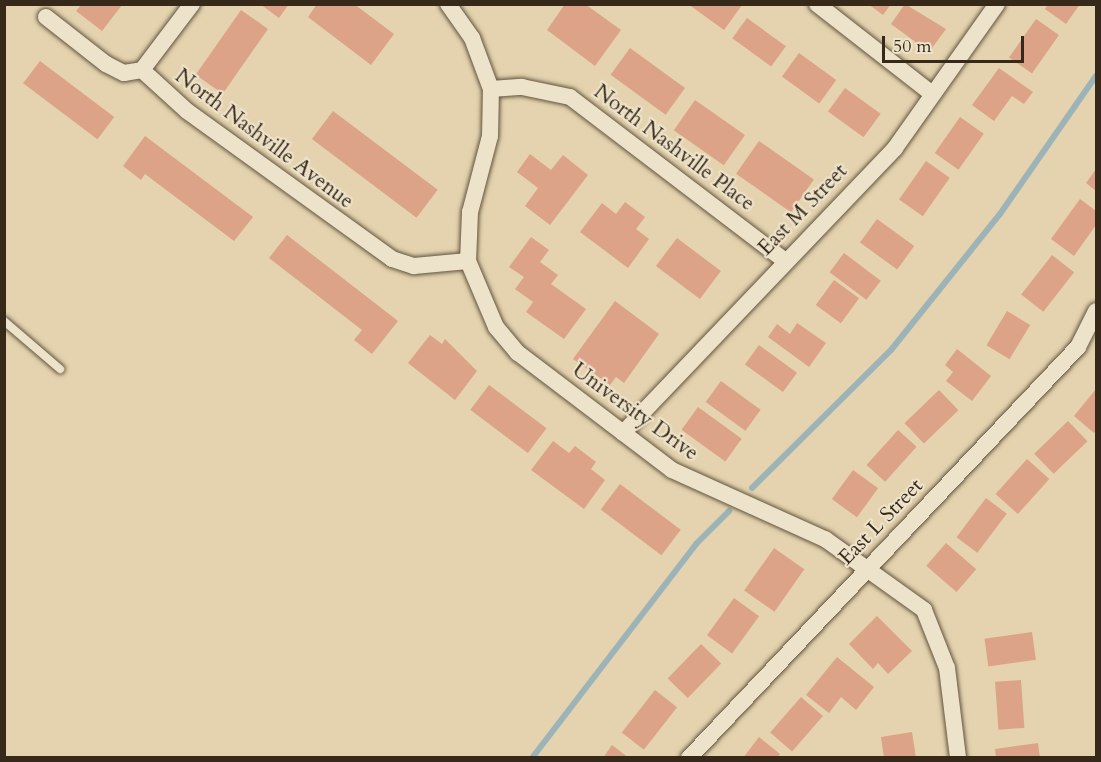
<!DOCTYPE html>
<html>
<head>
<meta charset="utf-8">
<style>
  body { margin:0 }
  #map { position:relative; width:1101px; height:762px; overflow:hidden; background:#e4d3ae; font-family:Cardo,serif }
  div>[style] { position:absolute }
  .stream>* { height:6px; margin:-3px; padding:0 3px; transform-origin:3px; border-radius:3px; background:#9cb4b7 }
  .building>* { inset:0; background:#dca388; transform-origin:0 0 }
  .roads { filter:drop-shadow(0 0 2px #62543f) drop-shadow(0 0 2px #62543f) }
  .lane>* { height:8px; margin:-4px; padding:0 4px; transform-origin:4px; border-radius:4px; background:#ede2ca }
  .street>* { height:16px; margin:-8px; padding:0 8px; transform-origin:8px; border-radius:8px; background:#ede2ca }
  span { translate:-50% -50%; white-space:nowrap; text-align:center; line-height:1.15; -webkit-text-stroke:4.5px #ede2ca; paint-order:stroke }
  .street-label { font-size:21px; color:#37291a }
  .frame { position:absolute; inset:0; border:6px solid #37291a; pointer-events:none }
  .scale { position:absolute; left:882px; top:36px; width:142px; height:27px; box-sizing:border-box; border:3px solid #37291a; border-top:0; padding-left:8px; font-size:18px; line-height:21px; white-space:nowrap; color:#37291a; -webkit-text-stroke:4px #ede2ca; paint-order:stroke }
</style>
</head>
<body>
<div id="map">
  <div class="stream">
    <i style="left:752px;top:488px;width:196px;rotate:-44.8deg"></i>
    <i style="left:891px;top:350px;width:174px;rotate:-51.3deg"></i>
    <i style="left:1000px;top:214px;width:168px;rotate:-55.2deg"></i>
    <i style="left:532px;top:758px;width:270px;rotate:-52.5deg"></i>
    <i style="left:696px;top:544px;width:47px;rotate:-45deg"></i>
  </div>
  <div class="building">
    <i style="clip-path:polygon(260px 4px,289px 4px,279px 18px)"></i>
    <i style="clip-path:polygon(317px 4px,354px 4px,394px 34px,371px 65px,308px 17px)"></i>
    <i style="clip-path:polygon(565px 4px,585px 4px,621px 30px,595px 66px,547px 30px)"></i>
    <i style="clip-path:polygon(688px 4px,741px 4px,742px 5px,724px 30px)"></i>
    <i style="clip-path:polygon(868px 4px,891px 4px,883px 15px)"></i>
    <i style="clip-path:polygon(905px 4px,946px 29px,929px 52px,891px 24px)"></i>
    <i style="clip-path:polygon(1048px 4px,1080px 4px,1066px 24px,1045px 9px)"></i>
    <i style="clip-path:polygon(81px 5px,122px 5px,102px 31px,76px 11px)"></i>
    <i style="left:241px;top:10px;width:33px;height:79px;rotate:35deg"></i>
    <i style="left:747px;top:18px;width:48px;height:25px;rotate:36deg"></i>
    <i style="left:1036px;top:19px;width:28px;height:47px;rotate:35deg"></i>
    <i style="left:630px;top:48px;width:68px;height:33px;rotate:36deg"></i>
    <i style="left:799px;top:53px;width:46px;height:29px;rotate:36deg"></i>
    <i style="left:40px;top:61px;width:93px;height:28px;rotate:37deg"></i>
    <i style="clip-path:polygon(999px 68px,1033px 92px,1024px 104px,1012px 96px,994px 121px,972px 105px)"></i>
    <i style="left:845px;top:88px;width:44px;height:29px;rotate:36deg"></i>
    <i style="left:695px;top:100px;width:61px;height:37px;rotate:35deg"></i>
    <i style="left:333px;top:111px;width:131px;height:35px;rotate:37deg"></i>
    <i style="left:960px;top:117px;width:29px;height:44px;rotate:35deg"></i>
    <i style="clip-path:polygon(145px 136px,253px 217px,234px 241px,145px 174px,141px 180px,123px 166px)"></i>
    <i style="left:759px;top:141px;width:67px;height:40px;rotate:35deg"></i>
    <i style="clip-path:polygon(530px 154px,551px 170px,563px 155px,588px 175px,550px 225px,525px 206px,538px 188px,517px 172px)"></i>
    <i style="left:926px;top:161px;width:29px;height:47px;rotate:35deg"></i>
    <i style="clip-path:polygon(1096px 169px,1096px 191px,1086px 183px)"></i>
    <i style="clip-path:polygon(1080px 199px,1096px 211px,1096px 225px,1074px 256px,1051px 239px)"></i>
    <i style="clip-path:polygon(625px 202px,645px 217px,636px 229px,649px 239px,628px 268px,580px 232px,602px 203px,616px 214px)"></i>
    <i style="left:877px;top:219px;width:46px;height:29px;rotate:36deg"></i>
    <i style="clip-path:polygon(287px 235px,398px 321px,372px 354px,354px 340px,362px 330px,269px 258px)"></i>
    <i style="clip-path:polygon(531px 237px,549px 250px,540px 262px,558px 275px,551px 284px,586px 309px,564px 339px,526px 312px,533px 302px,515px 289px,524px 277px,509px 267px)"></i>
    <i style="left:677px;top:238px;width:55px;height:35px;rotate:37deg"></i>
    <i style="left:844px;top:253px;width:46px;height:24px;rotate:37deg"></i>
    <i style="left:1052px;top:255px;width:28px;height:50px;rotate:38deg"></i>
    <i style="left:834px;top:280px;width:31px;height:31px;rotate:36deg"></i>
    <i style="clip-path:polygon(615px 301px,659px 334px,624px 383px,616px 377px,610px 385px,573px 359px)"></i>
    <i style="left:1007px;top:311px;width:27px;height:40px;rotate:31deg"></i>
    <i style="clip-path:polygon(797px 323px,826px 343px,809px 367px,768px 337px,777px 324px,790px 334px)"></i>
    <i style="clip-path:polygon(430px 335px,442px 344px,445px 339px,477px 371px,455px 400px,408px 363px)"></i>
    <i style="left:759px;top:345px;width:47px;height:24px;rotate:36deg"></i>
    <i style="clip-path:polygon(957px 349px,991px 376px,972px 401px,946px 381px,953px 372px,945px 365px)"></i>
    <i style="left:721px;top:381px;width:49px;height:26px;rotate:36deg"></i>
    <i style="left:489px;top:385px;width:72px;height:31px;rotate:37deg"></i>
    <i style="clip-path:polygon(1096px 389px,1096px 431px,1094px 433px,1074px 416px)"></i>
    <i style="left:939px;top:390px;width:28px;height:48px;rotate:46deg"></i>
    <i style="left:698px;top:407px;width:54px;height:28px;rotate:36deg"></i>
    <i style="left:1068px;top:421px;width:28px;height:47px;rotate:46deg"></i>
    <i style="left:898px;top:430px;width:25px;height:47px;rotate:42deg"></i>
    <i style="clip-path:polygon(553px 441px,569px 453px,575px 446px,596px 462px,591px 469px,605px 480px,584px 509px,531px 470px)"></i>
    <i style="left:1027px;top:459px;width:30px;height:47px;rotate:42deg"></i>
    <i style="left:853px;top:470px;width:31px;height:36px;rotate:36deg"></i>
    <i style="left:620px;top:484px;width:76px;height:32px;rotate:37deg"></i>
    <i style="left:986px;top:498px;width:26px;height:49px;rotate:37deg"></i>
    <i style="left:946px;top:543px;width:40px;height:30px;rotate:41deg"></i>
    <i style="left:774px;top:548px;width:37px;height:52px;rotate:35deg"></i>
    <i style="left:734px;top:598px;width:31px;height:46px;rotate:36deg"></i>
    <i style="clip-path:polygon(877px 616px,912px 651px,888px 674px,878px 663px,873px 669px,849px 644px)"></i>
    <i style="left:1032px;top:632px;width:28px;height:48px;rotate:82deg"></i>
    <i style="left:701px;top:644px;width:28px;height:48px;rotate:44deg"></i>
    <i style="clip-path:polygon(837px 657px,874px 687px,856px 710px,841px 697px,829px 713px,806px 695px)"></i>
    <i style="left:1021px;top:680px;width:48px;height:26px;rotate:86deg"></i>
    <i style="left:655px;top:690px;width:28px;height:54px;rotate:38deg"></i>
    <i style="left:801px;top:697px;width:29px;height:47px;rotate:41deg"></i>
    <i style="clip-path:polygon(912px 732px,916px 758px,884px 758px,881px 737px)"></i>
    <i style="clip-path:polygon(759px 737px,780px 754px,777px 758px,743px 758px)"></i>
    <i style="clip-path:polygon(1038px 743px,1040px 758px,996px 758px,995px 749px)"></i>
    <i style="clip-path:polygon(612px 745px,629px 758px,603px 758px)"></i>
  </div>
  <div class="roads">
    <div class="lane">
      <i style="left:4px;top:321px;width:74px;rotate:40.6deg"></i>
    </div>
    <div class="street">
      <i style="left:448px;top:4px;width:42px;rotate:54.8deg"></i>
      <i style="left:472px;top:38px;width:54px;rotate:69.6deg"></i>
      <i style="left:491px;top:89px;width:47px;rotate:91.2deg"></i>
      <i style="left:490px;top:136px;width:79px;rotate:104.7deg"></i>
      <i style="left:470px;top:212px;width:49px;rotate:92.3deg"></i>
      <i style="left:468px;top:261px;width:72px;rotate:67deg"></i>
      <i style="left:496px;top:327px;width:34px;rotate:50deg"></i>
      <i style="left:518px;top:353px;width:193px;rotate:37.2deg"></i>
      <i style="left:672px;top:470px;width:168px;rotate:24.3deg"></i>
      <i style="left:825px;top:539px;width:122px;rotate:35.6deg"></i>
      <i style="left:924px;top:610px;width:62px;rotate:68.4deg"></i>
      <i style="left:947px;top:668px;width:91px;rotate:83deg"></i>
      <i style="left:817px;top:4px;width:146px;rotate:38deg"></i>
      <i style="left:46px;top:17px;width:76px;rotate:38.1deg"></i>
      <i style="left:106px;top:64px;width:20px;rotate:27deg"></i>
      <i style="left:124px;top:73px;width:18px;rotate:-9deg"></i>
      <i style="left:142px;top:70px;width:61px;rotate:42.3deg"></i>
      <i style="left:187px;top:111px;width:253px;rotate:35.8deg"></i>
      <i style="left:392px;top:259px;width:23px;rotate:18deg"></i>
      <i style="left:414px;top:266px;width:54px;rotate:-5.3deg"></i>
      <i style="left:142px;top:70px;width:83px;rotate:-52.9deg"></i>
      <i style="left:491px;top:89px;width:31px;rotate:-4deg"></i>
      <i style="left:522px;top:87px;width:49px;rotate:11.8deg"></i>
      <i style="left:570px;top:97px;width:270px;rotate:37.3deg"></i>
      <i style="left:623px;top:433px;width:394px;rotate:-46.3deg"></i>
      <i style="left:895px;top:148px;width:176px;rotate:-54.7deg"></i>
      <i style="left:689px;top:758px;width:566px;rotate:-46.58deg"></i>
      <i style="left:1078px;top:347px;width:40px;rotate:-63.4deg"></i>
    </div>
  </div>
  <div class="street-label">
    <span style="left:264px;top:139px;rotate:37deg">North Nashville Avenue</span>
    <span style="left:674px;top:148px;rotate:37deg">North Nashville Place</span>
    <span style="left:803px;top:210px;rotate:-46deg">East M Street</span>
    <span style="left:635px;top:412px;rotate:36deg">University Drive</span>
    <span style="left:881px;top:522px;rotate:-46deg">East L Street</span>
  </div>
  <div class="frame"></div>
  <div class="scale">50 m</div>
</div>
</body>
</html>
